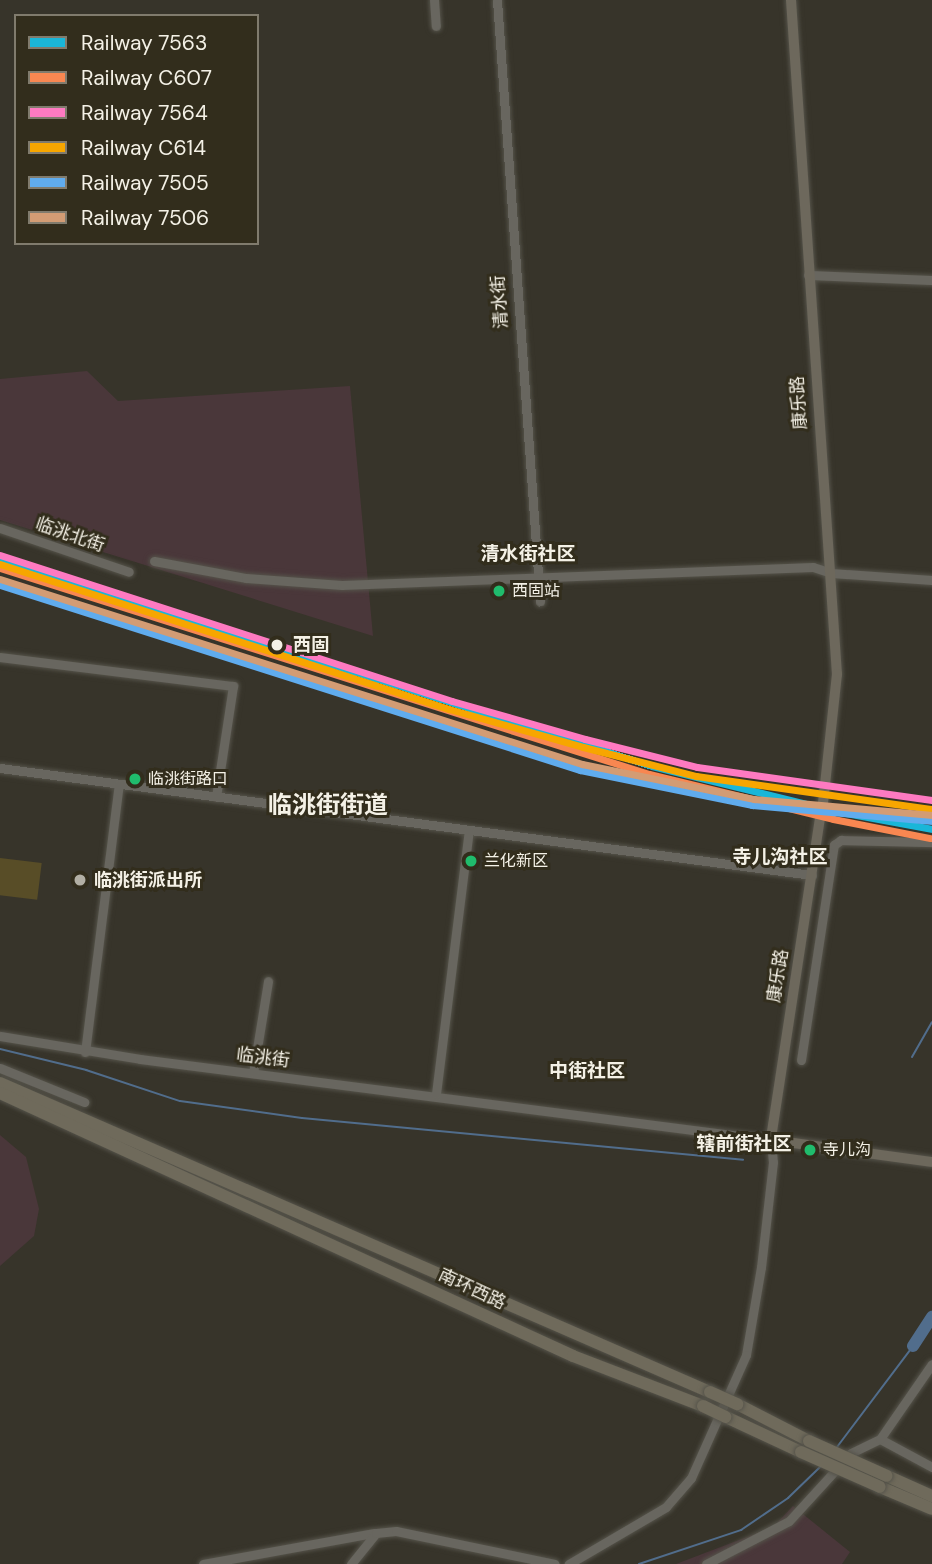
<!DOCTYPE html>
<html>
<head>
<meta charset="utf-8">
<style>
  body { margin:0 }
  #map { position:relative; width:932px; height:1564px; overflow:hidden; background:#37342a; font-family:"DM Sans","Noto Sans SC",sans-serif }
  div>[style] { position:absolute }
  .industrial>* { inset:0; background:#4a373a }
  .green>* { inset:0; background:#584d27; transform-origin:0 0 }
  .stream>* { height:2px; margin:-1px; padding:0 1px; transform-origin:1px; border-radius:1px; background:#516d8c }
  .river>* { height:12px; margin:-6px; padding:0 6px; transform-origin:6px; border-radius:6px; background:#516d8c }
  .roads { filter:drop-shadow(0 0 2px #55534a) drop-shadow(0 0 2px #55534a) }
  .minor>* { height:9px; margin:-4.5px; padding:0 4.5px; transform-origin:4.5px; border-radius:4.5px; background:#68665f }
  .major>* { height:10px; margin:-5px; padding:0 5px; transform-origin:5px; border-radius:5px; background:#6d685c }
  .highway>* { height:12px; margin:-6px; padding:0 6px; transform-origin:6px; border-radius:6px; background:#6f6a5b }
  .bridges { filter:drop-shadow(0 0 2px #55534a) drop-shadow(0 0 2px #55534a) }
  .highway-bridge>* { height:12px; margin:-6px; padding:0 6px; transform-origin:6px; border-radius:6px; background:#6f6a5b }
  .rail-1>* { height:7px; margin:-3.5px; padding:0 3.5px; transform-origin:3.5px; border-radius:3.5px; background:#1ab6d8 }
  .rail-2>* { height:7px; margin:-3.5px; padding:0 3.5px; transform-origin:3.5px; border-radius:3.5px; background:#f88751 }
  .rail-3>* { height:7px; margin:-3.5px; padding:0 3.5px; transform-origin:3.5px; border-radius:3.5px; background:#fe7ac1 }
  .rail-4>* { height:7px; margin:-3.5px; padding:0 3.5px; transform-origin:3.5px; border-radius:3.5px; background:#f7a600 }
  .rail-5>* { height:7px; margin:-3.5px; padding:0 3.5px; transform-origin:3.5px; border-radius:3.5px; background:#60acee }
  .rail-6>* { height:7px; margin:-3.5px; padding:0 3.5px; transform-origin:3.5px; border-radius:3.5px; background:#d39c74 }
  .dots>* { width:19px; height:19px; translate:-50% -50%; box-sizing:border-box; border:4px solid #322d1c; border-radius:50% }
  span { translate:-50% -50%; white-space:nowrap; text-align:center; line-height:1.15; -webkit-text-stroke:6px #322d1c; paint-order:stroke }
  .bus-label { font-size:16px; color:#f4f1e6 }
  .left { translate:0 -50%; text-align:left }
  .street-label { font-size:18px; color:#f4f1e6 }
  .stop-label { font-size:18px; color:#f4f1e6; font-weight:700 }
  .poi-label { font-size:18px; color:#f4f1e6; font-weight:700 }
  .neighbourhood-label { font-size:19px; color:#f4f1e6; font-weight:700 }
  .district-label { font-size:24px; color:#f4f1e6; font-weight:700 }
  .legend { position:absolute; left:14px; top:14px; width:245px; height:231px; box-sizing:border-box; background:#322d1c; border:2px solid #807b6d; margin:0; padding:9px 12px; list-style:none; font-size:21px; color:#f4f1e6 }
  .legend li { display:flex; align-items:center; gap:14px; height:35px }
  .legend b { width:35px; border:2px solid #807b6d }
</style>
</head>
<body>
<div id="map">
  <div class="industrial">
    <i style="clip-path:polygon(87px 371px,118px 401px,350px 386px,373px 636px,0 520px,0 379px)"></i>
    <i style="clip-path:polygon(0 1135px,26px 1157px,39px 1209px,34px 1236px,0 1266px)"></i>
    <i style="clip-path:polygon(793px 1506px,850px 1552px,842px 1564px,676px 1564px,773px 1527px)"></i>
  </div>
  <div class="green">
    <i style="left:0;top:858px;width:42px;height:37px;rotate:7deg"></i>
  </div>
  <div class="stream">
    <i style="left:0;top:1049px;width:89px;rotate:13.7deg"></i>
    <i style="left:86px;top:1070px;width:99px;rotate:18.3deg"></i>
    <i style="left:180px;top:1101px;width:123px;rotate:7.9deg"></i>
    <i style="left:302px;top:1118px;width:443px;rotate:5.4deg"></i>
    <i style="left:912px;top:1057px;width:40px;rotate:-60.3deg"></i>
    <i style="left:837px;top:1447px;width:126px;rotate:-53deg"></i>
    <i style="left:639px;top:1564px;width:108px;rotate:-18.4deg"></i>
    <i style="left:741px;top:1530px;width:57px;rotate:-34.2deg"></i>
    <i style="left:788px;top:1498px;width:45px;rotate:-44.1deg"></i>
  </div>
  <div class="river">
    <i style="left:913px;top:1346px;width:35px;rotate:-57deg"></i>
  </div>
  <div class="roads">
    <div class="minor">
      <i style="left:434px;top:0;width:26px;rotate:86deg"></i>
      <i style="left:497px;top:0;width:603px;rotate:85.91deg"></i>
      <i style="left:808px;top:275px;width:124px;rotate:2.3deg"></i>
      <i style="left:0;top:528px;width:136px;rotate:18.8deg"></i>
      <i style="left:154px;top:561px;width:94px;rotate:10.5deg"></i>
      <i style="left:246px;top:578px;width:96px;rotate:4.2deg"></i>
      <i style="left:342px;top:585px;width:471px;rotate:-2.2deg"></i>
      <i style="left:813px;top:567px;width:19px;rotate:18deg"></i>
      <i style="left:831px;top:573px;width:101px;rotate:4deg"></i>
      <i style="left:0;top:657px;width:235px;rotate:7.1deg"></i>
      <i style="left:233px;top:686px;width:112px;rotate:98.7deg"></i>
      <i style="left:0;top:768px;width:819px;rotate:7.51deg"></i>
      <i style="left:0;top:1036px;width:142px;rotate:9.3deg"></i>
      <i style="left:140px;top:1059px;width:636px;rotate:7.31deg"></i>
      <i style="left:771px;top:1140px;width:22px;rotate:85deg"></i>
      <i style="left:773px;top:1162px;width:106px;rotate:96.5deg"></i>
      <i style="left:761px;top:1267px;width:89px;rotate:99.7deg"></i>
      <i style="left:746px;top:1355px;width:135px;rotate:114.1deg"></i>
      <i style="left:691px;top:1478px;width:38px;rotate:131deg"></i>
      <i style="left:666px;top:1507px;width:113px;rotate:149.6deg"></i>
      <i style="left:85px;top:1052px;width:270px;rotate:-82.8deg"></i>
      <i style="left:801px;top:1060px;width:218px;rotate:-81.3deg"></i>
      <i style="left:834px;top:845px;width:9px;rotate:-36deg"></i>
      <i style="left:841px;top:840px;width:91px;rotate:1.3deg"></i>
      <i style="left:0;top:1068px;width:91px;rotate:22deg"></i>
      <i style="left:253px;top:1073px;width:93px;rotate:-80.7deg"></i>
      <i style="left:436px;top:1094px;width:266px;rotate:-82.9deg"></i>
      <i style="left:880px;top:1439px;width:59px;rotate:28.3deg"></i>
      <i style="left:203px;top:1564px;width:174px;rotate:-10.3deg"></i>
      <i style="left:351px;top:1564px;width:40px;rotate:-51deg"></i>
      <i style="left:376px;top:1533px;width:20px;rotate:-6deg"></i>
      <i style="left:396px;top:1531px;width:162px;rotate:11.7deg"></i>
      <i style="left:706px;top:1564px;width:93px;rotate:-27.4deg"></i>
      <i style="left:789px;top:1521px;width:92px;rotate:-47.6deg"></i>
      <i style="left:851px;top:1453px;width:32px;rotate:-26deg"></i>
      <i style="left:880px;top:1439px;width:91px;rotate:-55.3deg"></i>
    </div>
    <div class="major">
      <i style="left:791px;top:0;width:676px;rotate:86.1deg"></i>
      <i style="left:837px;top:674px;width:129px;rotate:96.2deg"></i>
      <i style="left:820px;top:818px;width:326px;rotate:98.7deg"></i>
      <i style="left:771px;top:1140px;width:162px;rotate:7.8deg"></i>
    </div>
    <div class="highway">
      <i style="left:0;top:1083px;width:774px;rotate:23.52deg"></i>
      <i style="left:0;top:1093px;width:630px;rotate:24.65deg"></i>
      <i style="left:573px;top:1356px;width:139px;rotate:21deg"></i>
      <i style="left:737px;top:1404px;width:81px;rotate:27.2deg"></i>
      <i style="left:726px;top:1417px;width:83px;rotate:25deg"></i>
      <i style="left:887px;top:1476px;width:49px;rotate:24deg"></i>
      <i style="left:880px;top:1487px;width:56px;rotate:22.9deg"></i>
    </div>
  </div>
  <div class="bridges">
    <div class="highway-bridge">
      <i style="left:710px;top:1392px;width:30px;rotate:24deg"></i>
      <i style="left:703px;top:1406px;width:25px;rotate:26deg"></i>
      <i style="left:809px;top:1441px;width:85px;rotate:24.2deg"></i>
      <i style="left:801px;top:1452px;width:86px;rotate:23.9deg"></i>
    </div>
  </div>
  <div class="rail-1">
    <i style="left:0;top:559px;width:684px;rotate:17.61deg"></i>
    <i style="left:652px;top:766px;width:188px;rotate:13.8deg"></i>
    <i style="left:835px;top:811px;width:99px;rotate:10.5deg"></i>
  </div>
  <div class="rail-2">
    <i style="left:0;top:568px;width:681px;rotate:17.61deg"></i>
    <i style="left:649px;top:774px;width:189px;rotate:13.7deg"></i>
    <i style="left:833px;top:819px;width:99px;rotate:11.1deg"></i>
  </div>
  <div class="rail-3">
    <i style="left:0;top:555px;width:475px;rotate:17.9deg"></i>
    <i style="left:452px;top:701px;width:138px;rotate:15.9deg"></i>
    <i style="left:585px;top:739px;width:115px;rotate:14deg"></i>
    <i style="left:697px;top:767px;width:237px;rotate:8deg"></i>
  </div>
  <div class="rail-4">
    <i style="left:0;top:564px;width:472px;rotate:17.9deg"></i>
    <i style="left:449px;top:709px;width:139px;rotate:15.8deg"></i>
    <i style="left:583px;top:747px;width:117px;rotate:14.4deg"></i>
    <i style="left:696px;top:776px;width:237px;rotate:8deg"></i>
  </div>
  <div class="rail-5">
    <i style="left:0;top:585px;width:609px;rotate:17.69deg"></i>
    <i style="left:580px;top:770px;width:176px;rotate:11.5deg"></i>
    <i style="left:752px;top:805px;width:181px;rotate:5.1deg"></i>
  </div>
  <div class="rail-6">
    <i style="left:0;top:579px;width:611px;rotate:17.63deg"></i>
    <i style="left:582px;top:764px;width:176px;rotate:11.5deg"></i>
    <i style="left:754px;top:799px;width:179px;rotate:5.1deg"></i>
  </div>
  <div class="dots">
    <i style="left:499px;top:591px;background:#20bc6c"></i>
    <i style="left:277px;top:645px;background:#f4f1e6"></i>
    <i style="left:135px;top:779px;background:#20bc6c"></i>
    <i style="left:471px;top:861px;background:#20bc6c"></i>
    <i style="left:80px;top:880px;background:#b2afa4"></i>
    <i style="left:810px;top:1150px;background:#20bc6c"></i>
  </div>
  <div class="bus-label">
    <span class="left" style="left:512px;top:591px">西固站</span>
    <span class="left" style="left:148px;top:779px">临洮街路口</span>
    <span class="left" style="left:484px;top:861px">兰化新区</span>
    <span class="left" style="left:823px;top:1150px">寺儿沟</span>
  </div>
  <div class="street-label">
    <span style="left:500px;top:302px;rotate:-94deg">清水街</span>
    <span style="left:799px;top:403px;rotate:-94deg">康乐路</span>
    <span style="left:70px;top:535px;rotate:19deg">临洮北街</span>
    <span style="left:778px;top:976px;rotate:-81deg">康乐路</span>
    <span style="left:263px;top:1058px;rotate:7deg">临洮街</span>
    <span style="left:472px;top:1289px;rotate:25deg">南环西路</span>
  </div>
  <div class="stop-label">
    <span class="left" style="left:293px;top:645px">西固</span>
  </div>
  <div class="poi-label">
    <span class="left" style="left:94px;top:880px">临洮街派出所</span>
  </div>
  <div class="neighbourhood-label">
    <span style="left:528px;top:554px">清水街社区</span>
    <span style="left:780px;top:857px">寺儿沟社区</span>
    <span style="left:587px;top:1071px">中街社区</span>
    <span style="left:744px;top:1144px">辖前街社区</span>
  </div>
  <div class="district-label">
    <span style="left:328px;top:805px">临洮街街道</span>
  </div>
  <ul class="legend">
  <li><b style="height:9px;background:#1ab6d8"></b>Railway 7563</li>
  <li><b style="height:9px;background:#f88751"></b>Railway C607</li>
  <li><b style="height:9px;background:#fe7ac1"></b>Railway 7564</li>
  <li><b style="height:9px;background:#f7a600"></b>Railway C614</li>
  <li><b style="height:9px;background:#60acee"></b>Railway 7505</li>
  <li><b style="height:9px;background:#d39c74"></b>Railway 7506</li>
  </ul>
</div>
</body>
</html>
